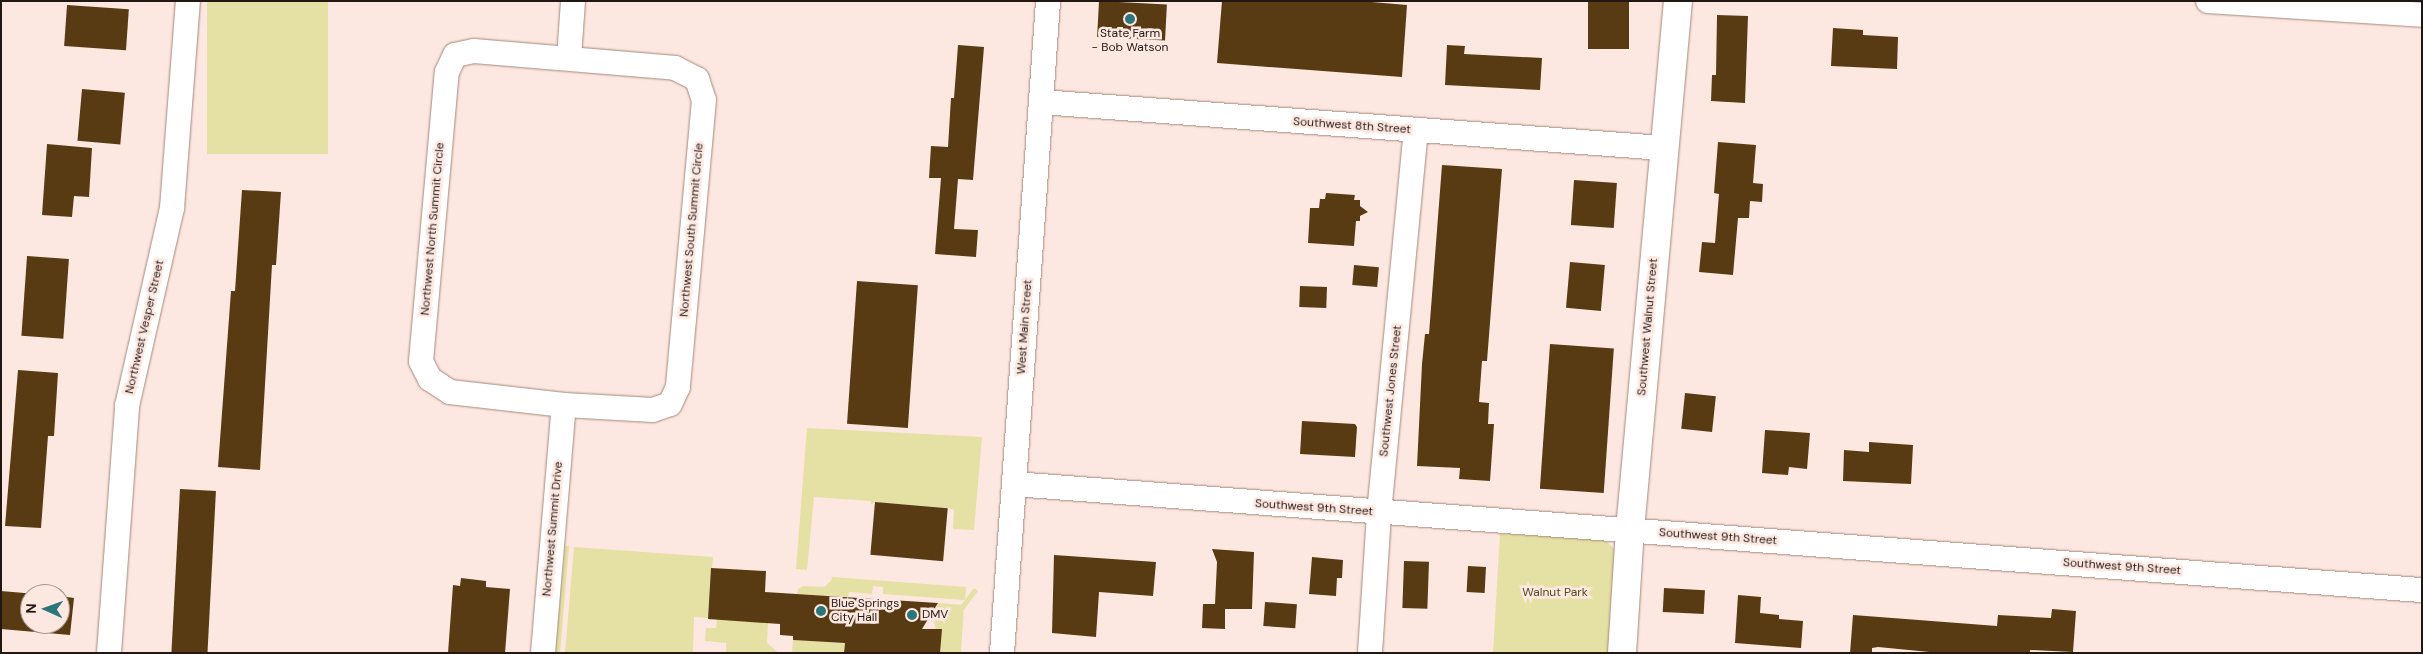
<!DOCTYPE html>
<html>
<head>
<meta charset="utf-8">
<style>
  body { margin:0 }
  #map { position:relative; width:2423px; height:654px; overflow:hidden; background:#fde8e1; font-family:"DM Sans",sans-serif }
  div>[style] { position:absolute }
  .green>* { inset:0; background:#e5e0a3; transform-origin:0 0 }
  .building>* { inset:0; background:#583b13; transform-origin:0 0 }
  .roads { filter:drop-shadow(0 0 1px #a7877c) drop-shadow(0 0 1px #a7877c) }
  .minor>* { height:24px; margin:-12px; padding:0 12px; transform-origin:12px; border-radius:12px; background:#fff }
  .tertiary>* { height:28px; margin:-14px; padding:0 14px; transform-origin:14px; border-radius:14px; background:#fff }
  .dots>* { width:14px; height:14px; translate:-50% -50%; box-sizing:border-box; border:2px solid #fde8e1; border-radius:50% }
  span { translate:-50% -50%; white-space:nowrap; text-align:center; line-height:1.15; -webkit-text-stroke:5px #fde8e1; paint-order:stroke }
  .poi-label { font-size:12px; color:#231713 }
  .left { translate:0 -50%; text-align:left }
  .street-label { font-size:12px; color:#231713 }
  .park-label { font-size:12px; color:#514c1b }
  .frame { position:absolute; inset:0; border:2px solid #231713; pointer-events:none }
  .north { position:absolute; left:20px; top:584px; width:50px; height:50px; box-sizing:border-box; background:#fde8e1; border:1px solid #a6948f; border-radius:50%; rotate:272deg; font-size:14px; font-weight:700; line-height:20px; text-align:center; color:#231713 }
  .north::after { content:''; display:block; margin:auto; width:18px; height:22px; background:#2c767b; clip-path:polygon(50% 0,100% 100%,50% 72%,0 100%) }
</style>
</head>
<body>
<div id="map">
  <div class="green">
    <i style="left:207px;top:1px;width:121px;height:153px"></i>
    <i style="clip-path:polygon(807px 428px,982px 437px,974px 530px,953px 529px,954px 510px,948px 508px,875px 502px,871px 504px,871px 501px,814px 497px,807px 570px,796px 569px)"></i>
    <i style="clip-path:polygon(1500px 534px,1602px 537px,1617px 552px,1608px 653px,1493px 653px)"></i>
    <i style="clip-path:polygon(565px 546px,569px 546px,560px 653px,555px 653px)"></i>
    <i style="clip-path:polygon(574px 547px,713px 557px,708px 618px,694px 617px,693px 653px,565px 653px)"></i>
    <i style="clip-path:polygon(832px 577px,966px 587px,965px 600px,883px 594px,883px 587px,873px 586px,872px 594px,849px 592px,848px 597px,797px 594px,798px 589px,803px 586px,824px 587px,831px 581px)"></i>
    <i style="left:974px;top:588px;width:5px;height:65px;rotate:37deg"></i>
    <i style="clip-path:polygon(938px 603px,964px 605px,961px 653px,940px 653px,934px 620px)"></i>
    <i style="clip-path:polygon(717px 619px,768px 623px,767px 643px,779px 653px,726px 653px,726px 643px,705px 641px,706px 628px,716px 628px)"></i>
    <i style="clip-path:polygon(793px 640px,845px 643px,844px 653px,792px 653px)"></i>
  </div>
  <div class="building">
    <i style="left:1099px;top:1px;width:68px;height:36px;rotate:3deg"></i>
    <i style="clip-path:polygon(1222px 1px,1360px 1px,1407px 5px,1402px 77px,1217px 63px)"></i>
    <i style="left:1588px;top:1px;width:41px;height:48px"></i>
    <i style="left:67px;top:5px;width:62px;height:41px;rotate:4deg"></i>
    <i style="clip-path:polygon(1717px 15px,1748px 16px,1745px 103px,1711px 101px,1712px 75px,1716px 75px)"></i>
    <i style="clip-path:polygon(1833px 28px,1863px 30px,1863px 35px,1898px 37px,1897px 69px,1831px 66px)"></i>
    <i style="clip-path:polygon(958px 45px,984px 47px,973px 180px,958px 179px,954px 229px,978px 230px,976px 257px,935px 254px,941px 178px,929px 178px,931px 146px,948px 147px,951px 98px,954px 98px)"></i>
    <i style="clip-path:polygon(1447px 45px,1465px 46px,1464px 54px,1542px 58px,1540px 90px,1445px 85px)"></i>
    <i style="left:82px;top:89px;width:43px;height:52px;rotate:5deg"></i>
    <i style="clip-path:polygon(1718px 142px,1756px 145px,1753px 183px,1763px 184px,1762px 202px,1750px 201px,1749px 218px,1738px 218px,1733px 275px,1699px 272px,1702px 242px,1715px 243px,1719px 194px,1714px 193px)"></i>
    <i style="clip-path:polygon(47px 144px,92px 148px,89px 197px,74px 196px,72px 217px,42px 215px)"></i>
    <i style="clip-path:polygon(1442px 165px,1502px 169px,1487px 361px,1482px 361px,1479px 402px,1489px 403px,1488px 424px,1494px 424px,1490px 481px,1459px 479px,1460px 468px,1417px 466px,1422px 364px,1425px 334px,1429px 334px)"></i>
    <i style="left:1574px;top:180px;width:43px;height:45px;rotate:4deg"></i>
    <i style="clip-path:polygon(242px 190px,281px 192px,276px 265px,272px 265px,260px 470px,218px 467px,231px 291px,235px 291px)"></i>
    <i style="clip-path:polygon(1326px 193px,1355px 195px,1354px 200px,1360px 200px,1360px 206px,1368px 212px,1360px 216px,1360px 221px,1356px 221px,1354px 246px,1308px 243px,1310px 208px,1319px 208px,1320px 199px,1325px 199px)"></i>
    <i style="left:27px;top:256px;width:42px;height:80px;rotate:4deg"></i>
    <i style="left:1570px;top:262px;width:35px;height:46px;rotate:5deg"></i>
    <i style="left:1354px;top:265px;width:25px;height:20px;rotate:5deg"></i>
    <i style="left:857px;top:281px;width:61px;height:143px;rotate:4deg"></i>
    <i style="left:1300px;top:286px;width:27px;height:21px;rotate:2deg"></i>
    <i style="left:1550px;top:344px;width:64px;height:145px;rotate:4deg"></i>
    <i style="clip-path:polygon(18px 370px,58px 373px,54px 436px,48px 436px,41px 528px,5px 526px)"></i>
    <i style="left:1685px;top:393px;width:31px;height:36px;rotate:6deg"></i>
    <i style="clip-path:polygon(1302px 421px,1355px 424px,1357px 427px,1355px 457px,1300px 454px)"></i>
    <i style="clip-path:polygon(1765px 430px,1810px 433px,1807px 469px,1789px 467px,1788px 475px,1762px 473px)"></i>
    <i style="clip-path:polygon(1869px 442px,1913px 445px,1911px 484px,1843px 481px,1844px 450px,1869px 452px)"></i>
    <i style="left:180px;top:489px;width:36px;height:165px;rotate:3deg"></i>
    <i style="left:875px;top:502px;width:73px;height:53px;rotate:5deg"></i>
    <i style="clip-path:polygon(1212px 549px,1254px 552px,1252px 609px,1225px 609px,1225px 629px,1202px 628px,1203px 604px,1215px 604px,1217px 562px)"></i>
    <i style="clip-path:polygon(1054px 555px,1156px 562px,1153px 596px,1099px 592px,1096px 637px,1052px 633px)"></i>
    <i style="clip-path:polygon(1312px 557px,1343px 560px,1342px 578px,1337px 578px,1336px 596px,1309px 594px)"></i>
    <i style="left:1404px;top:561px;width:25px;height:47px;rotate:2deg"></i>
    <i style="left:1468px;top:566px;width:18px;height:26px;rotate:3deg"></i>
    <i style="clip-path:polygon(711px 568px,766px 571px,765px 592px,938px 603px,922px 629px,942px 629px,940px 653px,844px 653px,845px 643px,793px 640px,793px 636px,780px 635px,780px 624px,708px 619px)"></i>
    <i style="clip-path:polygon(461px 578px,486px 581px,486px 587px,510px 589px,505px 653px,448px 653px,453px 585px,460px 586px)"></i>
    <i style="left:1664px;top:588px;width:41px;height:24px;rotate:3deg"></i>
    <i style="clip-path:polygon(1px 591px,36px 594px,30px 594px,30px 624px,60px 624px,60px 596px,74px 598px,70px 635px,1px 629px)"></i>
    <i style="clip-path:polygon(1738px 595px,1761px 597px,1760px 613px,1779px 615px,1779px 619px,1803px 621px,1801px 648px,1735px 643px)"></i>
    <i style="left:1265px;top:602px;width:32px;height:24px;rotate:4deg"></i>
    <i style="clip-path:polygon(2052px 609px,2076px 611px,2073px 652px,2030px 650px,2030px 653px,1940px 653px,1878px 647px,1872px 648px,1872px 653px,1850px 653px,1853px 615px,1997px 626px,1998px 615px,2051px 618px)"></i>
  </div>
  <div class="roads">
    <div class="minor">
      <i style="left:2208px;top:1px;width:214px;rotate:3.7deg"></i>
      <i style="left:474px;top:51px;width:202px;rotate:4.8deg"></i>
      <i style="left:675px;top:68px;width:25px;rotate:27deg"></i>
      <i style="left:697px;top:79px;width:22px;rotate:72deg"></i>
      <i style="left:704px;top:100px;width:288px;rotate:95.2deg"></i>
      <i style="left:678px;top:387px;width:19px;rotate:115deg"></i>
      <i style="left:670px;top:404px;width:18px;rotate:161deg"></i>
      <i style="left:653px;top:410px;width:89px;rotate:-176.8deg"></i>
      <i style="left:564px;top:405px;width:115px;rotate:-173.5deg"></i>
      <i style="left:450px;top:392px;width:24px;rotate:-147deg"></i>
      <i style="left:430px;top:379px;width:20px;rotate:-117deg"></i>
      <i style="left:421px;top:361px;width:290px;rotate:-84.9deg"></i>
      <i style="left:447px;top:72px;width:19px;rotate:-65deg"></i>
      <i style="left:455px;top:55px;width:19px;rotate:-12deg"></i>
      <i style="left:569px;top:58px;width:57px;rotate:-86deg"></i>
      <i style="left:1041px;top:102px;width:624px;rotate:4.23deg"></i>
      <i style="left:1014px;top:484px;width:1412px;rotate:4.31deg"></i>
      <i style="left:109px;top:653px;width:248px;rotate:-85.8deg"></i>
      <i style="left:127px;top:406px;width:203px;rotate:-77.2deg"></i>
      <i style="left:172px;top:208px;width:208px;rotate:-85.6deg"></i>
      <i style="left:543px;top:653px;width:249px;rotate:-85.2deg"></i>
      <i style="left:1002px;top:653px;width:654px;rotate:-85.96deg"></i>
      <i style="left:1370px;top:653px;width:140px;rotate:-86.3deg"></i>
      <i style="left:1379px;top:513px;width:385px;rotate:-84.5deg"></i>
    </div>
    <div class="tertiary">
      <i style="left:1622px;top:653px;width:123px;rotate:-86.3deg"></i>
      <i style="left:1630px;top:530px;width:531px;rotate:-84.82deg"></i>
    </div>
  </div>
  <div class="dots">
    <i style="left:1130px;top:19px;background:#2c767b"></i>
    <i style="left:821px;top:611px;background:#2c767b"></i>
    <i style="left:912px;top:615px;background:#2c767b"></i>
  </div>
  <div class="poi-label">
    <span style="left:1130px;top:41px">State Farm<br>- Bob Watson</span>
    <span class="left" style="left:831px;top:611px">Blue Springs<br>City Hall</span>
    <span class="left" style="left:922px;top:615px">DMV</span>
  </div>
  <div class="street-label">
    <span style="left:1352px;top:126px;rotate:4deg">Southwest 8th Street</span>
    <span style="left:433px;top:229px;rotate:-85deg">Northwest North Summit Circle</span>
    <span style="left:692px;top:230px;rotate:-85deg">Northwest South Summit Circle</span>
    <span style="left:145px;top:327px;rotate:-77deg">Northwest Vesper Street</span>
    <span style="left:1025px;top:327px;rotate:-86deg">West Main Street</span>
    <span style="left:1648px;top:327px;rotate:-85deg">Southwest Walnut Street</span>
    <span style="left:1391px;top:391px;rotate:-84deg">Southwest Jones Street</span>
    <span style="left:1314px;top:508px;rotate:4deg">Southwest 9th Street</span>
    <span style="left:553px;top:529px;rotate:-85deg">Northwest Summit Drive</span>
    <span style="left:1718px;top:537px;rotate:4deg">Southwest 9th Street</span>
    <span style="left:2122px;top:567px;rotate:4deg">Southwest 9th Street</span>
  </div>
  <div class="park-label">
    <span style="left:1555px;top:593px">Walnut Park</span>
  </div>
  <div class="frame"></div>
  <div class="north">N</div>
</div>
</body>
</html>
